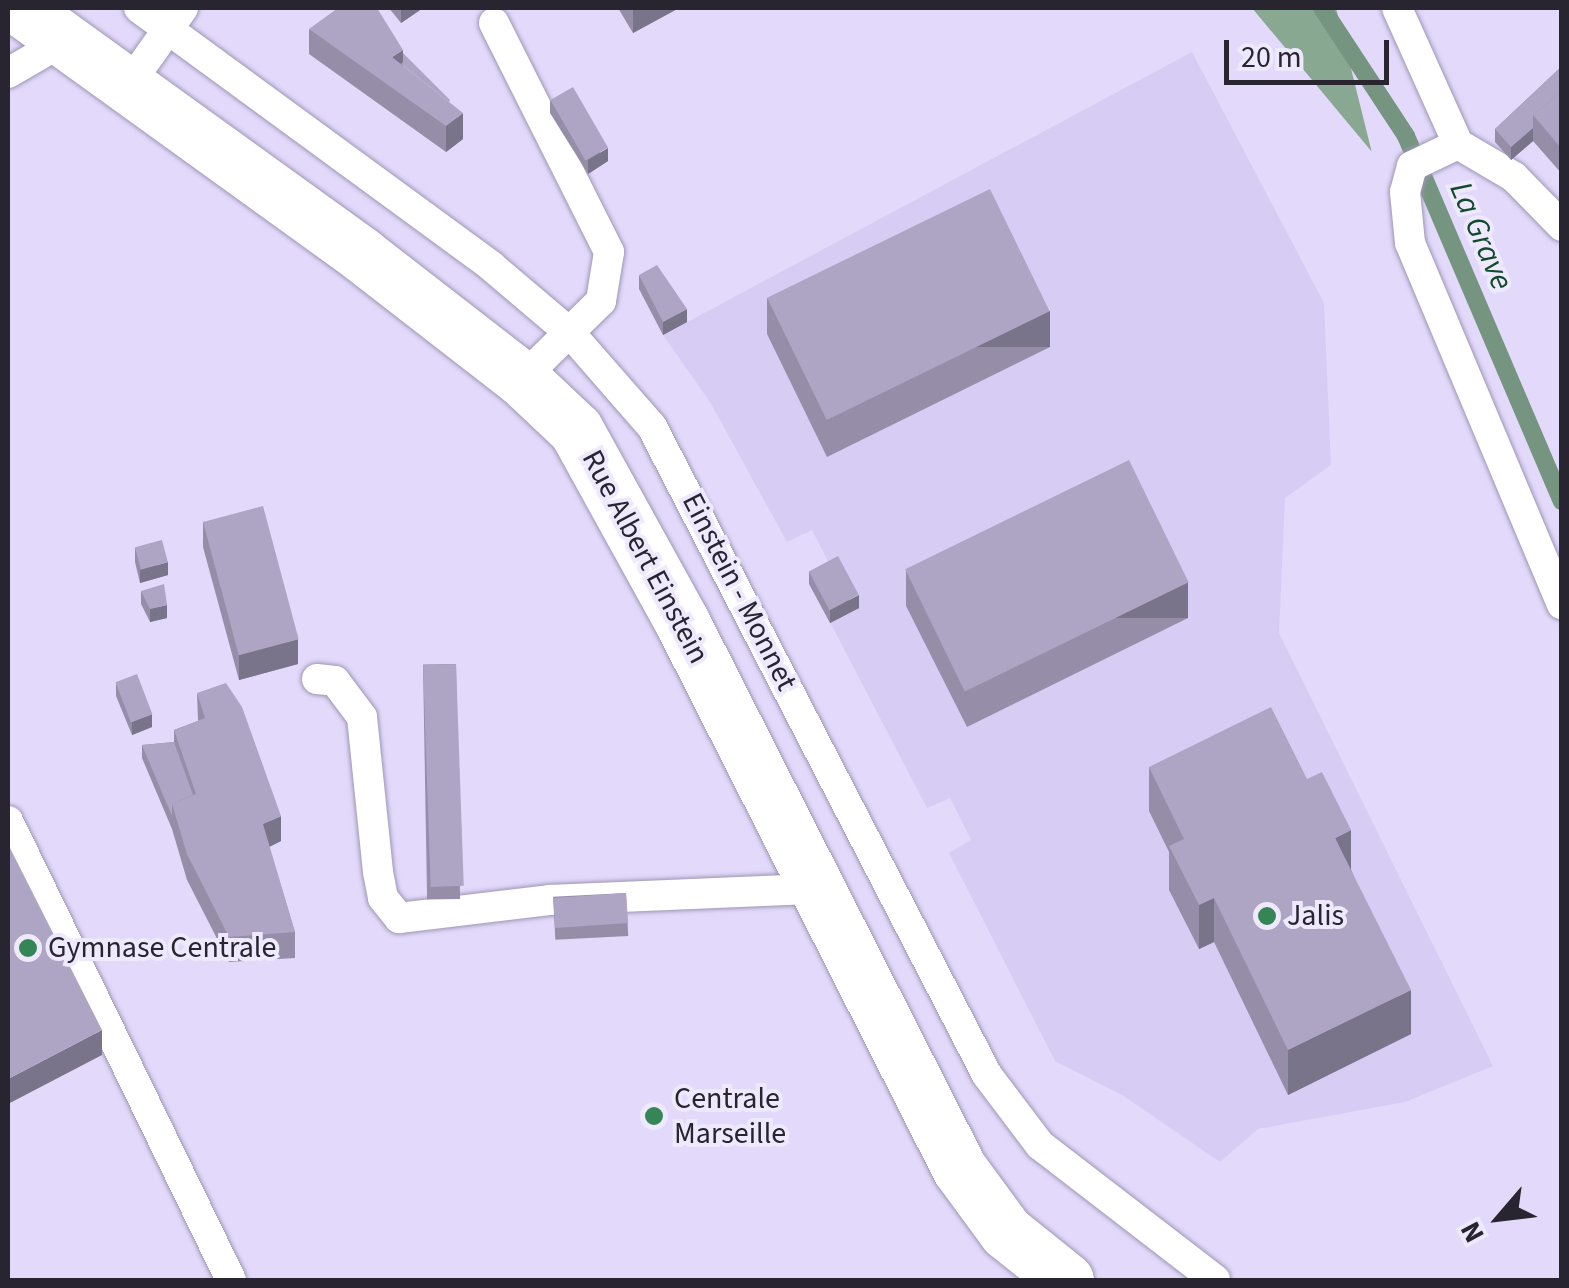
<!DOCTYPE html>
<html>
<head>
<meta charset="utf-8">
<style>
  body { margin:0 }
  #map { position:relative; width:1569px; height:1288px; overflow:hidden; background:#e3d9fb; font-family:"Source Sans 3",sans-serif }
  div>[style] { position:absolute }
  .built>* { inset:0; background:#d7ccf3 }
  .forest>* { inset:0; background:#89a892 }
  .stream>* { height:18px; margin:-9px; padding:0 9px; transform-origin:9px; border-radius:9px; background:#769580 }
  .roads { filter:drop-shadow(0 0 2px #9e96b5) drop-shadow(0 0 2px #9e96b5) }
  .service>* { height:30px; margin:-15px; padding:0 15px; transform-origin:15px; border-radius:15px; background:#fff }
  .tertiary>* { height:55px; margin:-27.5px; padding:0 27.5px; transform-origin:27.5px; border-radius:27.5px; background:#fff }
  .wall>* { inset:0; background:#968ea9; transform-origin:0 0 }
  .shaded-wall>* { inset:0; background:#7a748a; transform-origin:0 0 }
  .building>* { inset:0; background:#aea5c5; transform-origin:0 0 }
  .dots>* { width:28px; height:28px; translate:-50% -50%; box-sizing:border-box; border:5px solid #eee9fd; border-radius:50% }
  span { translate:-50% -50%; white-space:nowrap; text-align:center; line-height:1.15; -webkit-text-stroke:8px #eee9fd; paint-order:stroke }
  .street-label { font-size:30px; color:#282430 }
  .poi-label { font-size:30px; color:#282430 }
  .left { translate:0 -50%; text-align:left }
  .water-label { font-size:32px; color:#13492b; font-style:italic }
  .frame { position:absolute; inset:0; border:10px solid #282430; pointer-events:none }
  .north { position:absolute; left:1449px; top:1168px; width:100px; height:100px; -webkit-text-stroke:8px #eee9fd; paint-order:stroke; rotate:242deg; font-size:28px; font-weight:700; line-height:40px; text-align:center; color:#282430 }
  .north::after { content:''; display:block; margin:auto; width:35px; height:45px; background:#282430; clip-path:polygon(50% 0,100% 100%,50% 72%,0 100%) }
  .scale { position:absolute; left:1224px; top:40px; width:165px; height:45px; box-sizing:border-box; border:5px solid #282430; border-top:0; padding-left:12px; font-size:30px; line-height:35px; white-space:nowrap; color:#282430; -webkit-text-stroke:8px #eee9fd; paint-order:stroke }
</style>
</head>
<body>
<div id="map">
  <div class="built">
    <i style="clip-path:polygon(1192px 52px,1324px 303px,1331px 465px,1285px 498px,1279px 633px,1493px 1066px,1405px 1102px,1258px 1129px,1220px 1162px,1122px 1095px,1055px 1061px,949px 853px,971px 840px,950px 798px,927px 808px,810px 584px,833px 571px,812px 530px,787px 542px,710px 402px,663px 335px)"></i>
  </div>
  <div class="forest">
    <i style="clip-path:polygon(1252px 8px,1336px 8px,1372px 153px,1372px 152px)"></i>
  </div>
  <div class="stream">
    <i style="left:1322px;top:8px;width:153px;rotate:56.7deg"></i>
    <i style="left:1406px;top:136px;width:397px;rotate:66.9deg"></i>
  </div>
  <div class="roads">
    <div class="service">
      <i style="left:139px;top:8px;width:436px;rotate:36.2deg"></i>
      <i style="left:491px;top:266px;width:104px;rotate:40.3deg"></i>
      <i style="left:570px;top:333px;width:125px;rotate:48.9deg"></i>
      <i style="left:652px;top:427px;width:729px;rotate:62.66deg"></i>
      <i style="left:987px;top:1075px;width:88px;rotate:52.9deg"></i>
      <i style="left:1040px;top:1145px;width:221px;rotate:37.6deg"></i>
      <i style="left:1397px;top:8px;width:149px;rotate:65.8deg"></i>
      <i style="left:494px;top:23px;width:256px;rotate:63.3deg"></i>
      <i style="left:609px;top:252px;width:50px;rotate:99.3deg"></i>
      <i style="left:601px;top:301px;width:111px;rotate:135.4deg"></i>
      <i style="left:8px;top:73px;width:66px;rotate:-30.1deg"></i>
      <i style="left:129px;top:84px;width:93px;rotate:-54.6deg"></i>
      <i style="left:1562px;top:226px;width:69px;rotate:-134.4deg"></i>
      <i style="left:1514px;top:177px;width:65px;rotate:-149.5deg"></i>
      <i style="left:1458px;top:144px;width:51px;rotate:154.4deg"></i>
      <i style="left:1412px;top:166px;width:27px;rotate:105deg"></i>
      <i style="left:1405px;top:192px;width:51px;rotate:84.4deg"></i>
      <i style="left:1410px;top:243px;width:392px;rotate:67.2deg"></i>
      <i style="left:317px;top:679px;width:18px;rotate:6deg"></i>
      <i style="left:335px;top:681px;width:45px;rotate:53.1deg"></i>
      <i style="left:362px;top:717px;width:156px;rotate:84.1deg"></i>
      <i style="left:378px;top:872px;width:26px;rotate:79deg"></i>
      <i style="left:383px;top:898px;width:26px;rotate:51deg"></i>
      <i style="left:399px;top:918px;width:151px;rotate:-6.8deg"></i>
      <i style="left:549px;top:900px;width:268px;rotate:-2.4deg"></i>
      <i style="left:8px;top:821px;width:510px;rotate:64.09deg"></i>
    </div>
    <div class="tertiary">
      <i style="left:20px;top:8px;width:422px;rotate:35.8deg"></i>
      <i style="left:362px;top:255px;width:202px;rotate:37.8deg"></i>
      <i style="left:522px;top:379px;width:74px;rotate:43.4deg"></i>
      <i style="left:576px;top:430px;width:219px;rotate:61.1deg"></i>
      <i style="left:682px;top:622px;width:612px;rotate:63.1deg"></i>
      <i style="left:959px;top:1168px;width:79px;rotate:53.7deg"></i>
      <i style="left:1006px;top:1232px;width:77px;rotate:38.7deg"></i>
    </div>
  </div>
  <div class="wall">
    <i style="clip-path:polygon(389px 8px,423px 8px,401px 23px)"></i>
    <i style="clip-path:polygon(618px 8px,679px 8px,633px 33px)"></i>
    <i style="clip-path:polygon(309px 29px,450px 103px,463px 139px,446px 152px,309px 54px)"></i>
    <i style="clip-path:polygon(1562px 66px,1562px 174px,1533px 141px,1511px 160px,1495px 142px,1495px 129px)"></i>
    <i style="clip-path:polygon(550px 100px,608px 161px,588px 174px,550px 113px)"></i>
    <i style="clip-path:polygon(639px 275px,687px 322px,663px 335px,639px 289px)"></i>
    <i style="clip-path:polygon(767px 298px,1050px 347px,827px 457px,767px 334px)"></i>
    <i style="clip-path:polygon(203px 521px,298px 664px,239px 680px,203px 547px)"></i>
    <i style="clip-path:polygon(135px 548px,168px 575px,140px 583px,135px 562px)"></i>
    <i style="clip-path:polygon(906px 570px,1188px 618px,967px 727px,906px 606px)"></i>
    <i style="clip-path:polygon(809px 571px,859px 608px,830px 623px,809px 584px)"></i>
    <i style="clip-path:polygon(141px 591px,167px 618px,150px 622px,141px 604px)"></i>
    <i style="left:456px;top:664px;width:235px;height:33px;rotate:89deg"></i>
    <i style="clip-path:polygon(116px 683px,152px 727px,132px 735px,116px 696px)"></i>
    <i style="clip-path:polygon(197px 693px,281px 841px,269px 847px,295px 932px,295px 958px,229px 962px,187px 880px,172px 829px,142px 758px,142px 745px,174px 742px,174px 730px,198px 721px)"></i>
    <i style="clip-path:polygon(1149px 767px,1351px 869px,1411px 1034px,1288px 1095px,1214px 942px,1199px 949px,1169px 890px,1169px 852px,1149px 811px)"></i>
    <i style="left:626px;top:893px;width:43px;height:73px;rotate:87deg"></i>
  </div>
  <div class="shaded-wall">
    <i style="clip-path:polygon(401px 8px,423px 8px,401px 23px)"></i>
    <i style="clip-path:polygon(633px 8px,679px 8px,633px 33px)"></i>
    <i style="clip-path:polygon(403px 50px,403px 76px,392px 57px)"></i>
    <i style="clip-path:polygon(463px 113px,463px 139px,446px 152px,446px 126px)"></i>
    <i style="clip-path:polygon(1533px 128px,1533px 141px,1511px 160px,1511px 147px)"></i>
    <i style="clip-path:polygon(608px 148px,608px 161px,588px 174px,588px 160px)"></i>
    <i style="clip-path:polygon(687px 309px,687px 322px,663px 335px,663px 322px)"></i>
    <i style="left:1050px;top:311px;width:36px;height:249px;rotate:90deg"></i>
    <i style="clip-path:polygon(168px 562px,168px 575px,140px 583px,140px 570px)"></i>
    <i style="left:1188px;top:582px;width:36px;height:246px;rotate:90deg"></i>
    <i style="clip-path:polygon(859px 595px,859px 608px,830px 623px,830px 610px)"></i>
    <i style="clip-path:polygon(167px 605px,167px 618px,150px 622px,150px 609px)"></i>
    <i style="clip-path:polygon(298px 639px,298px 664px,239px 680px,239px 654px)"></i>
    <i style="clip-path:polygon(152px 714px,152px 727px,132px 735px,132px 722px)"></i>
    <i style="clip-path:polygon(281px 816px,281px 841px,263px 850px,263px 824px)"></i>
    <i style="clip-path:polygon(1351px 830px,1351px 874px,1335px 838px)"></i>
    <i style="clip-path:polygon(1214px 898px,1214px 942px,1199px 949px,1199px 905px)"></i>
    <i style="clip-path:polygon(1411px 990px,1411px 1034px,1288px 1095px,1288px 1050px)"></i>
    <i style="clip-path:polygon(102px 1030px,102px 1055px,8px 1104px,8px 1079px)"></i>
  </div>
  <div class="building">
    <i style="clip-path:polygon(338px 8px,377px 8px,403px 50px,392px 57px,463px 113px,446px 126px,309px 29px)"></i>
    <i style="clip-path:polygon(403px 53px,450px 100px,449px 102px,401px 64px,403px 62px)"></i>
    <i style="clip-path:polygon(1562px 66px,1562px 91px,1533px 115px,1533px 128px,1511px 147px,1495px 129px)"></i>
    <i style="left:573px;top:87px;width:70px;height:26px;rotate:60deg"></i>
    <i style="clip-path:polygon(1562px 91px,1562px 149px,1533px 115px)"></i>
    <i style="left:990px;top:189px;width:136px;height:248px;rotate:64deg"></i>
    <i style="clip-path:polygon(657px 265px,687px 309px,663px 322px,639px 275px)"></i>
    <i style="left:1129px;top:460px;width:136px;height:249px;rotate:64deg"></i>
    <i style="left:263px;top:506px;width:138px;height:62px;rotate:75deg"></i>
    <i style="left:162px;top:540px;width:23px;height:28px;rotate:75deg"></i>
    <i style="left:838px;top:556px;width:44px;height:33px;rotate:62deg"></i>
    <i style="clip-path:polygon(164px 584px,167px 605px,150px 609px,141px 591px)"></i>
    <i style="left:456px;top:664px;width:222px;height:33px;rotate:88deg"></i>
    <i style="left:137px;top:674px;width:43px;height:23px;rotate:69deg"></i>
    <i style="clip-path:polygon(226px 683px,242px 707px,281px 816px,263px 824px,295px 932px,229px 937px,187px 854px,172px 804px,196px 794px,174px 730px,205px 718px,197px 693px)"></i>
    <i style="clip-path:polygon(1271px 707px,1307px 779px,1322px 772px,1351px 830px,1335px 838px,1411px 990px,1288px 1050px,1214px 898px,1199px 905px,1169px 846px,1184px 839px,1149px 767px)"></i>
    <i style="clip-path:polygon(174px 742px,193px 795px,172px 804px,172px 816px,142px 745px)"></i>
    <i style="clip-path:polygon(8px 844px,102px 1030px,8px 1079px)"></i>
    <i style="left:626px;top:893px;width:30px;height:73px;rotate:86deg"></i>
  </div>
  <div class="dots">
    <i style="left:1267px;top:916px;background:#358556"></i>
    <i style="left:28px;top:948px;background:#358556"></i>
    <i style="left:654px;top:1116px;background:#358556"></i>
  </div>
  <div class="street-label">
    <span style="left:645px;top:557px;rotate:62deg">Rue Albert Einstein</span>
    <span style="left:739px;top:592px;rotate:63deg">Einstein - Monnet</span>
  </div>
  <div class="poi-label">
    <span class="left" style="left:1287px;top:916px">Jalis</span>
    <span class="left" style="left:48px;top:948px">Gymnase Centrale</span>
    <span class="left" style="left:674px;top:1116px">Centrale<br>Marseille</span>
  </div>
  <div class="water-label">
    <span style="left:1481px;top:236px;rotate:67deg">La Grave</span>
  </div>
  <div class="frame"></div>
  <div class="north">N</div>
  <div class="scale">20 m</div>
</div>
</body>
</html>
